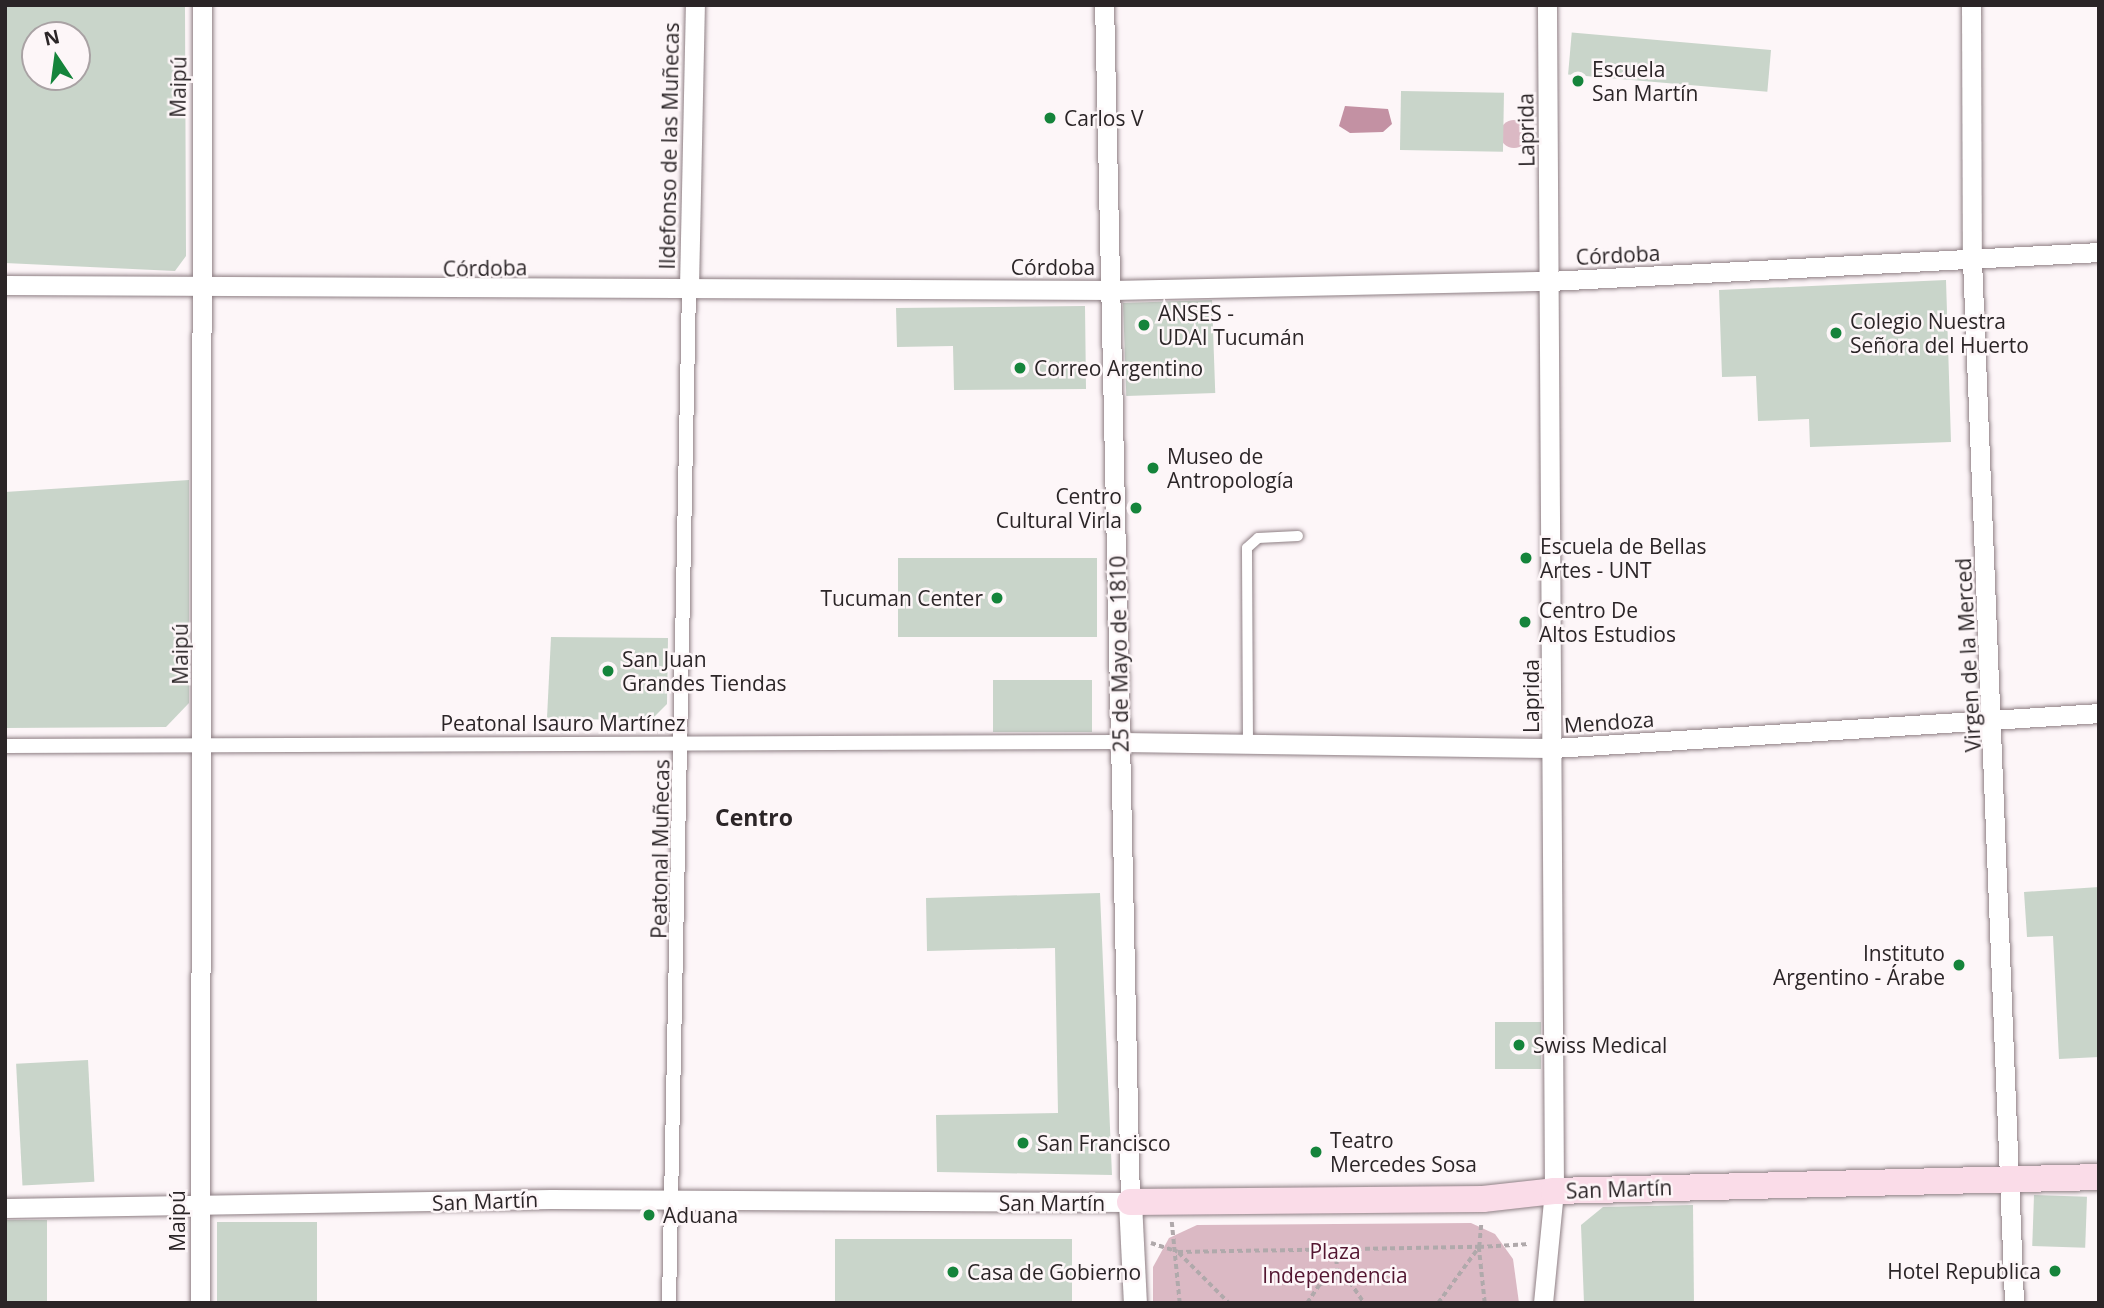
<!DOCTYPE html>
<html>
<head>
<meta charset="utf-8">
<style>
  body { margin:0 }
  #map { position:relative; width:2104px; height:1308px; overflow:hidden; background:#fdf6f8; font-family:"Open Sans",sans-serif }
  div>[style] { position:absolute }
  .green>* { inset:0; background:#dbb9c4 }
  .round { border-radius:50% }
  .water>* { inset:0; background:#c391a3 }
  .building>* { inset:0; background:#c9d5ca; transform-origin:0 0 }
  .path>* { height:3.5px; margin-top:-1.75px; transform-origin:0; background:repeating-linear-gradient(90deg,#b0a9ab 0 5px,transparent 0 8.5px) }
  .roads { filter:drop-shadow(0 0 2px #8e7f84) drop-shadow(0 0 2px #8e7f84) }
  .service>* { height:10px; margin:-5px; padding:0 5px; transform-origin:5px; border-radius:5px; background:#fff }
  .pedestrian>* { height:14px; margin:-7px; padding:0 7px; transform-origin:7px; border-radius:7px; background:#fff }
  .minor>* { height:19px; margin:-9.5px; padding:0 9.5px; transform-origin:9.5px; border-radius:9.5px; background:#fff }
  .tertiary>* { height:23px; margin:-11.5px; padding:0 11.5px; transform-origin:11.5px; border-radius:11.5px; background:#fff }
  .secondary>* { height:26px; margin:-13px; padding:0 13px; transform-origin:13px; border-radius:13px; background:#fadce8 }
  .dots>* { width:19px; height:19px; translate:-50% -50%; box-sizing:border-box; border:4px solid #fdf6f8; border-radius:50% }
  span { translate:-50% -50%; white-space:nowrap; text-align:center; line-height:1.15; -webkit-text-stroke:5px #fdf6f8; paint-order:stroke }
  .poi-label { font-size:21px; color:#2b2527 }
  .left { translate:0 -50%; text-align:left }
  .right { translate:-100% -50%; text-align:right }
  .street-label { font-size:21px; color:#2b2527 }
  .park-label { font-size:21px; color:#531631 }
  .neighbourhood-label { font-size:23px; color:#2b2527; font-weight:700 }
  .frame { position:absolute; inset:0; border:7px solid #2b2527; pointer-events:none }
  .north { position:absolute; left:21px; top:21px; width:70px; height:70px; box-sizing:border-box; background:#fdf6f8; border:2px solid #a9a2a4; border-radius:50%; rotate:347deg; font-size:19px; font-weight:700; line-height:28px; text-align:center; color:#2b2527 }
  .north::after { content:''; display:block; margin:auto; width:24px; height:32px; background:#15843b; clip-path:polygon(50% 0,100% 100%,50% 72%,0 100%) }
</style>
</head>
<body>
<div id="map">
  <div class="green">
    <i class="round" style="left:1500px;top:120px;width:28px;height:28px"></i>
    <i style="clip-path:polygon(1471px 1223px,1495px 1234px,1513px 1259px,1519px 1303px,1153px 1303px,1153px 1267px,1169px 1238px,1197px 1225px)"></i>
  </div>
  <div class="water">
    <i style="clip-path:polygon(1345px 106px,1388px 109px,1392px 124px,1383px 132px,1350px 133px,1339px 126px)"></i>
  </div>
  <div class="building">
    <i style="clip-path:polygon(evenodd,5px 5px,185px 5px,186px 256px,175px 271px,5px 263px,5px 5px,35px 35px,77px 35px,77px 77px,35px 77px,35px 35px)"></i>
    <i style="left:1771px;top:50px;width:42px;height:200px;rotate:95deg"></i>
    <i style="left:1401px;top:91px;width:103px;height:59px;rotate:1deg"></i>
    <i style="clip-path:polygon(1946px 280px,1951px 442px,1810px 447px,1809px 419px,1758px 421px,1756px 376px,1722px 377px,1719px 290px)"></i>
    <i style="left:1212px;top:300px;width:93px;height:89px;rotate:88deg"></i>
    <i style="clip-path:polygon(1085px 306px,1086px 389px,954px 390px,953px 346px,897px 347px,896px 308px)"></i>
    <i style="clip-path:polygon(189px 480px,189px 703px,166px 727px,5px 728px,5px 492px)"></i>
    <i style="left:898px;top:558px;width:199px;height:79px"></i>
    <i style="clip-path:polygon(551px 637px,668px 638px,667px 704px,650px 721px,547px 718px)"></i>
    <i style="left:1092px;top:680px;width:52px;height:99px;rotate:90deg"></i>
    <i style="clip-path:polygon(2099px 887px,2099px 1057px,2059px 1059px,2053px 936px,2027px 937px,2024px 892px)"></i>
    <i style="clip-path:polygon(1100px 893px,1112px 1175px,937px 1172px,936px 1115px,1058px 1113px,1055px 948px,927px 951px,926px 898px)"></i>
    <i style="left:1495px;top:1022px;width:46px;height:47px"></i>
    <i style="left:88px;top:1060px;width:122px;height:72px;rotate:87deg"></i>
    <i style="left:2034px;top:1195px;width:53px;height:51px;rotate:2deg"></i>
    <i style="clip-path:polygon(1693px 1205px,1694px 1303px,1584px 1303px,1581px 1225px,1603px 1207px)"></i>
    <i style="left:5px;top:1220px;width:42px;height:83px"></i>
    <i style="left:217px;top:1222px;width:100px;height:81px"></i>
    <i style="left:835px;top:1239px;width:237px;height:64px"></i>
  </div>
  <div class="path">
    <i style="left:1172px;top:1222px;width:81px;rotate:84.4deg"></i>
    <i style="left:1151px;top:1243px;width:28px;rotate:18deg"></i>
    <i style="left:1178px;top:1252px;width:301px;rotate:-1deg"></i>
    <i style="left:1479px;top:1247px;width:56px;rotate:83.9deg"></i>
    <i style="left:1479px;top:1247px;width:51px;rotate:-3.4deg"></i>
    <i style="left:1336px;top:1251px;width:27px;rotate:86deg"></i>
    <i style="left:1338px;top:1278px;width:13px;rotate:18deg"></i>
    <i style="left:1350px;top:1282px;width:25px;rotate:56deg"></i>
    <i style="left:1179px;top:1253px;width:71px;rotate:45deg"></i>
    <i style="left:1307px;top:1303px;width:23px;rotate:-56deg"></i>
    <i style="left:1320px;top:1284px;width:19px;rotate:-18deg"></i>
    <i style="left:1438px;top:1303px;width:69px;rotate:-53.8deg"></i>
    <i style="left:1479px;top:1247px;width:25px;rotate:-85deg"></i>
  </div>
  <div class="roads">
    <div class="service">
      <i style="left:1248px;top:744px;width:196px;rotate:-90.3deg"></i>
      <i style="left:1247px;top:548px;width:15px;rotate:-42deg"></i>
      <i style="left:1258px;top:538px;width:40px;rotate:-2.9deg"></i>
    </div>
    <div class="pedestrian">
      <i style="left:5px;top:746px;width:1116px;rotate:-0.21deg"></i>
      <i style="left:669px;top:1303px;width:1016px;rotate:-88.87deg"></i>
    </div>
    <div class="minor">
      <i style="left:1971px;top:5px;width:255px;rotate:89.8deg"></i>
      <i style="left:1972px;top:260px;width:1044px;rotate:87.69deg"></i>
      <i style="left:5px;top:285px;width:1107px;rotate:0.26deg"></i>
      <i style="left:1112px;top:290px;width:438px;rotate:-1.2deg"></i>
      <i style="left:1550px;top:281px;width:550px;rotate:-3.02deg"></i>
      <i style="left:689px;top:287px;width:282px;rotate:-88.8deg"></i>
      <i style="left:1121px;top:742px;width:433px;rotate:0.8deg"></i>
      <i style="left:1554px;top:748px;width:546px;rotate:-3.67deg"></i>
      <i style="left:5px;top:1208px;width:546px;rotate:-0.94deg"></i>
      <i style="left:551px;top:1199px;width:579px;rotate:0.3deg"></i>
      <i style="left:1130px;top:1202px;width:1197px;rotate:-91.24deg"></i>
      <i style="left:200px;top:1303px;width:1298px;rotate:-89.91deg"></i>
      <i style="left:1543px;top:1303px;width:113px;rotate:-84.4deg"></i>
      <i style="left:1554px;top:1191px;width:1186px;rotate:-90.34deg"></i>
    </div>
    <div class="tertiary">
      <i style="left:1130px;top:1202px;width:101px;rotate:87.2deg"></i>
    </div>
    <div class="secondary">
      <i style="left:1130px;top:1202px;width:353px;rotate:-0.5deg"></i>
      <i style="left:1483px;top:1199px;width:71px;rotate:-6.4deg"></i>
      <i style="left:1554px;top:1191px;width:545px;rotate:-1.47deg"></i>
    </div>
  </div>
  <div class="dots">
    <i style="left:1578px;top:81px;background:#15843b"></i>
    <i style="left:1050px;top:118px;background:#15843b"></i>
    <i style="left:1144px;top:325px;background:#15843b"></i>
    <i style="left:1836px;top:333px;background:#15843b"></i>
    <i style="left:1020px;top:368px;background:#15843b"></i>
    <i style="left:1153px;top:468px;background:#15843b"></i>
    <i style="left:1136px;top:508px;background:#15843b"></i>
    <i style="left:1526px;top:558px;background:#15843b"></i>
    <i style="left:997px;top:598px;background:#15843b"></i>
    <i style="left:1525px;top:622px;background:#15843b"></i>
    <i style="left:608px;top:671px;background:#15843b"></i>
    <i style="left:1959px;top:965px;background:#15843b"></i>
    <i style="left:1519px;top:1045px;background:#15843b"></i>
    <i style="left:1023px;top:1143px;background:#15843b"></i>
    <i style="left:1316px;top:1152px;background:#15843b"></i>
    <i style="left:649px;top:1215px;background:#15843b"></i>
    <i style="left:2055px;top:1271px;background:#15843b"></i>
    <i style="left:953px;top:1272px;background:#15843b"></i>
  </div>
  <div class="poi-label">
    <span class="left" style="left:1592px;top:81px">Escuela<br>San Martín</span>
    <span class="left" style="left:1064px;top:118px">Carlos V</span>
    <span class="left" style="left:1158px;top:325px">ANSES -<br>UDAI Tucumán</span>
    <span class="left" style="left:1850px;top:333px">Colegio Nuestra<br>Señora del Huerto</span>
    <span class="left" style="left:1034px;top:368px">Correo Argentino</span>
    <span class="left" style="left:1167px;top:468px">Museo de<br>Antropología</span>
    <span class="right" style="left:1122px;top:508px">Centro<br>Cultural Virla</span>
    <span class="left" style="left:1540px;top:558px">Escuela de Bellas<br>Artes - UNT</span>
    <span class="right" style="left:983px;top:598px">Tucuman Center</span>
    <span class="left" style="left:1539px;top:622px">Centro De<br>Altos Estudios</span>
    <span class="left" style="left:622px;top:671px">San Juan<br>Grandes Tiendas</span>
    <span class="right" style="left:1945px;top:965px">Instituto<br>Argentino - Árabe</span>
    <span class="left" style="left:1533px;top:1045px">Swiss Medical</span>
    <span class="left" style="left:1330px;top:1152px">Teatro<br>Mercedes Sosa</span>
    <span class="left" style="left:1037px;top:1143px">San Francisco</span>
    <span class="left" style="left:663px;top:1215px">Aduana</span>
    <span class="right" style="left:2041px;top:1271px">Hotel Republica</span>
    <span class="left" style="left:967px;top:1272px">Casa de Gobierno</span>
  </div>
  <div class="street-label">
    <span style="left:178px;top:87px;rotate:-89deg">Maipú</span>
    <span style="left:1526px;top:130px;rotate:-91deg">Laprida</span>
    <span style="left:669px;top:146px;rotate:-89deg">Ildefonso de las Muñecas</span>
    <span style="left:1618px;top:255px;rotate:-3deg">Córdoba</span>
    <span style="left:1053px;top:267px">Córdoba</span>
    <span style="left:485px;top:268px;rotate:-1deg">Córdoba</span>
    <span style="left:180px;top:654px;rotate:-90deg">Maipú</span>
    <span style="left:1119px;top:654px;rotate:-91deg">25 de Mayo de 1810</span>
    <span style="left:1968px;top:655px;rotate:-93deg">Virgen de la Merced</span>
    <span style="left:1531px;top:696px;rotate:-90deg">Laprida</span>
    <span style="left:1609px;top:722px;rotate:-4deg">Mendoza</span>
    <span style="left:563px;top:723px">Peatonal Isauro Martínez</span>
    <span style="left:660px;top:849px;rotate:-89deg">Peatonal Muñecas</span>
    <span style="left:1619px;top:1189px;rotate:-2deg">San Martín</span>
    <span style="left:485px;top:1201px;rotate:-2deg">San Martín</span>
    <span style="left:1052px;top:1203px">San Martín</span>
    <span style="left:177px;top:1221px;rotate:-90deg">Maipú</span>
  </div>
  <div class="park-label">
    <span style="left:1335px;top:1263px">Plaza<br>Independencia</span>
  </div>
  <div class="neighbourhood-label">
    <span style="left:754px;top:817px">Centro</span>
  </div>
  <div class="frame"></div>
  <div class="north">N</div>
</div>
</body>
</html>
